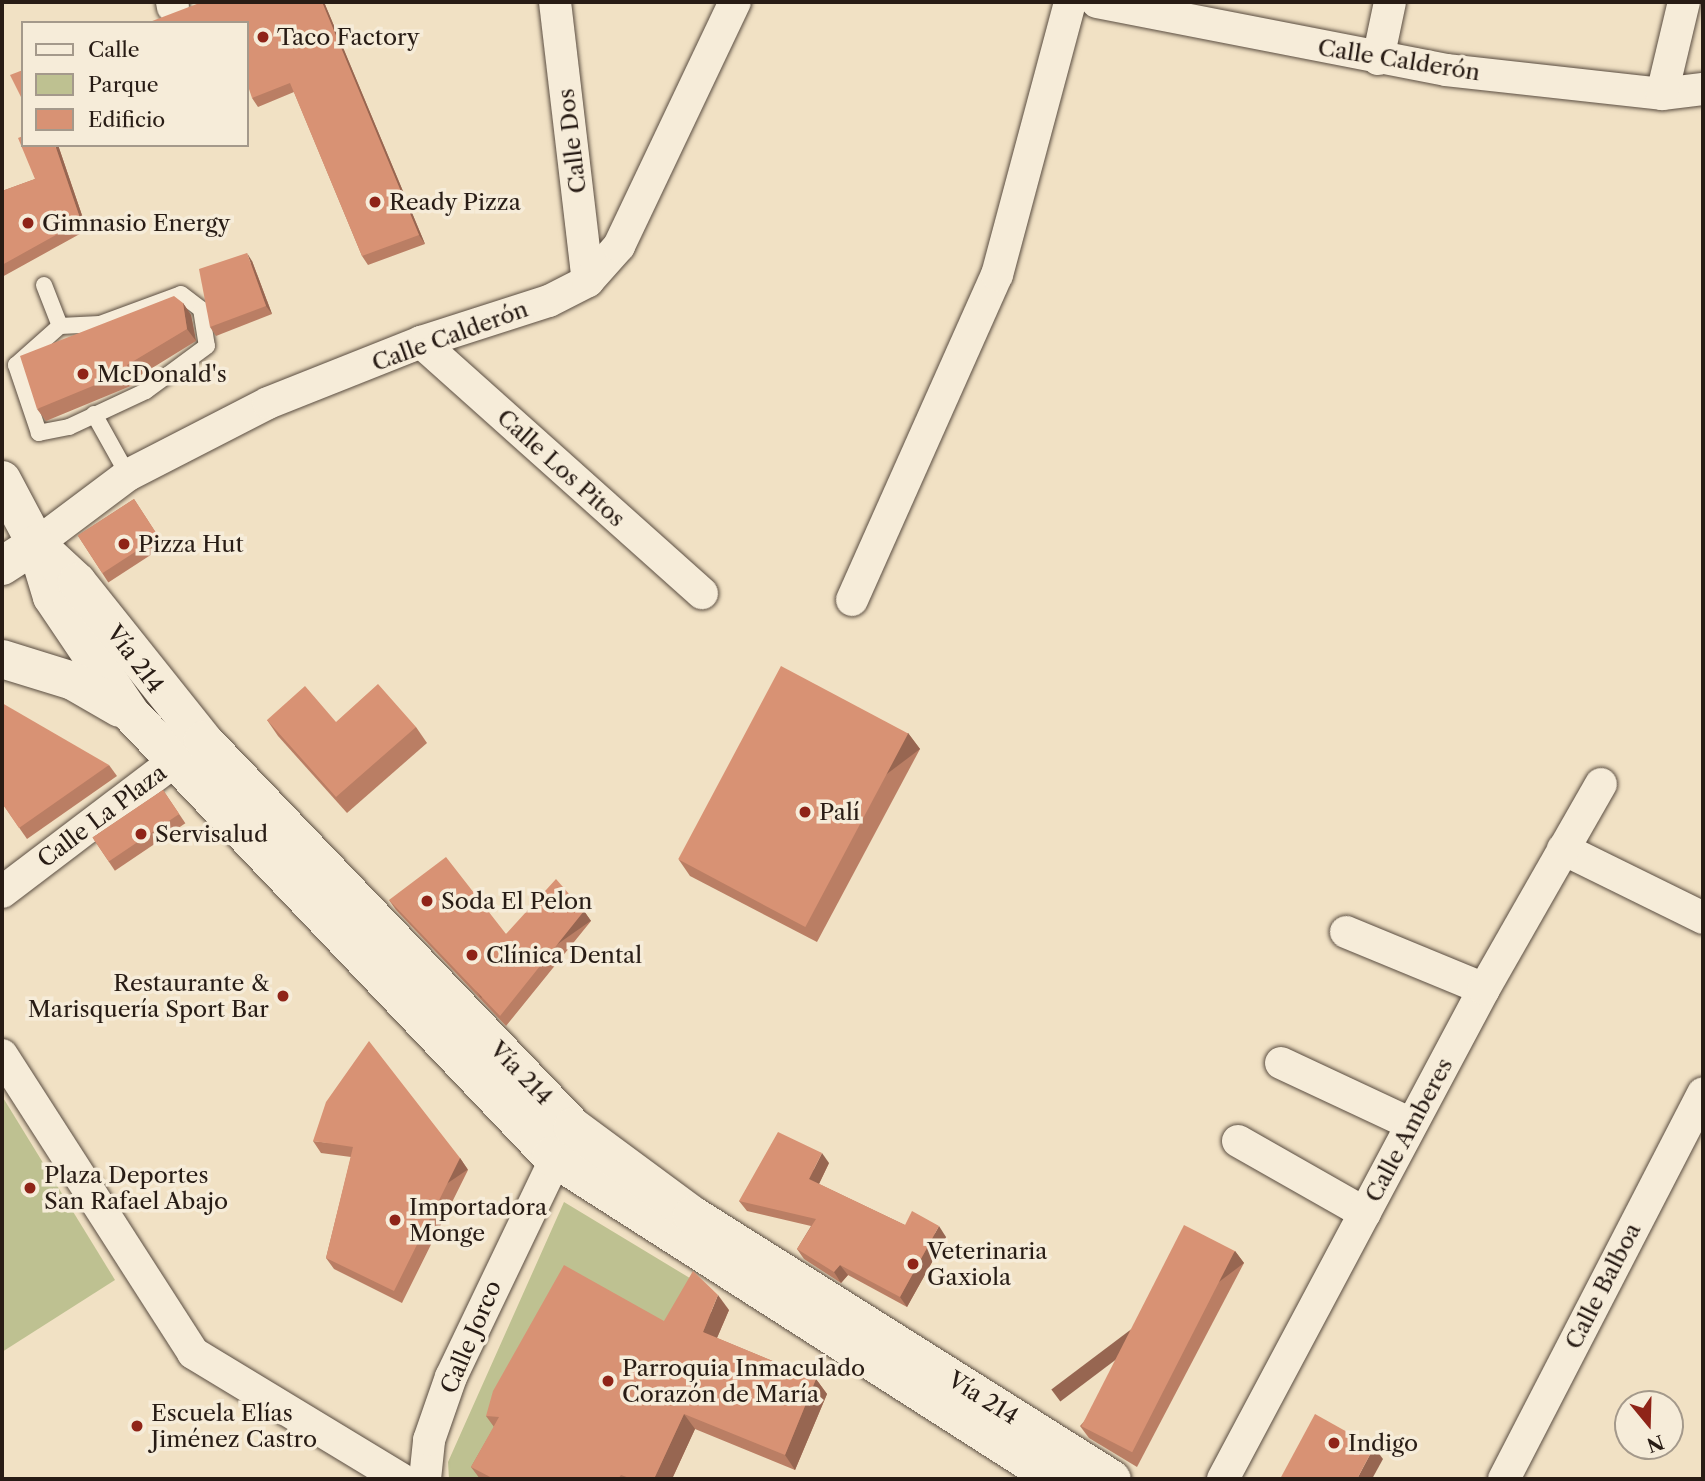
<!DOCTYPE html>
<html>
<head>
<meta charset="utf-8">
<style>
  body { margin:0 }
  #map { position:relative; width:1705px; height:1481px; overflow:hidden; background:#f1e1c4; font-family:"Libre Caslon Text",serif }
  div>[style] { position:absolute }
  .green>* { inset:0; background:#bec191 }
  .roads { filter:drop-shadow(0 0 2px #5a4d41) drop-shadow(0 0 2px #5a4d41) }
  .lane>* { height:16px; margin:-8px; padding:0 8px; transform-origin:8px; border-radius:8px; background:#f6ecd9 }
  .street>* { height:32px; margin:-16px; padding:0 16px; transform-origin:16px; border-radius:16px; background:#f6ecd9 }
  .secondary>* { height:38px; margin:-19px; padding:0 19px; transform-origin:19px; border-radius:19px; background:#f6ecd9 }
  .wall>* { inset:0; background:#ba7e64; transform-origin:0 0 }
  .shaded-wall>* { inset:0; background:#976651; transform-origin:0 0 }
  .building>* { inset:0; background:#d89274; transform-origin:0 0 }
  .dots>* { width:19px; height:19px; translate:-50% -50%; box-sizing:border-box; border:4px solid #f6ecd9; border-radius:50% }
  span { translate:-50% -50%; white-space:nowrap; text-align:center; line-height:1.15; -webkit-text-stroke:7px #f6ecd9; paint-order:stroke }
  .poi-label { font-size:23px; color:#281c15 }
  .left { translate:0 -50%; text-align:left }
  .right { translate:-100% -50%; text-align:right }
  .street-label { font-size:23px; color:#281c15 }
  .frame { position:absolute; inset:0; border:4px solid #281c15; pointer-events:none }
  .legend { position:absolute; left:21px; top:21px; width:228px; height:126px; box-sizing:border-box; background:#f6ecd9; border:2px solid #a4998b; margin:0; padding:9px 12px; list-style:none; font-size:21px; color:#281c15 }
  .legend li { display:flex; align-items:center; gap:14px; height:35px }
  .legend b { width:35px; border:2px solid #a4998b }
  .north { position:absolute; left:1614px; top:1390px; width:70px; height:70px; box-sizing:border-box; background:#f6ecd9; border:2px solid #a4998b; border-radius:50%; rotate:161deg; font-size:19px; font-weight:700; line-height:28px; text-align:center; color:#281c15 }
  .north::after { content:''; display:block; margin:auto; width:24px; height:32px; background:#8f2418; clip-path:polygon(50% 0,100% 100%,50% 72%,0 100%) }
</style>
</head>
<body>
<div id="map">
  <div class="green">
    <i style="clip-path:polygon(2px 1096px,115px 1280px,2px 1352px)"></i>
    <i style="clip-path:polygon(564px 1202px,703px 1286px,657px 1368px,510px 1432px,484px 1479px,449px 1479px,448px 1462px)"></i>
  </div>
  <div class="roads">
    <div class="lane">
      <i style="left:44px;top:285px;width:44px;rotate:68.7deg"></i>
      <i style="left:181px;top:294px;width:25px;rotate:37deg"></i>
      <i style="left:201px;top:309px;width:37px;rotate:81deg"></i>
      <i style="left:207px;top:346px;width:76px;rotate:143.6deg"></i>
      <i style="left:146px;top:391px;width:85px;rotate:154.9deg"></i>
      <i style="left:69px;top:427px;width:31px;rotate:169deg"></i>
      <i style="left:39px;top:433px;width:72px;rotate:-108.7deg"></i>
      <i style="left:16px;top:365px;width:59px;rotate:-41.6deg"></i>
      <i style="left:60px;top:326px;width:40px;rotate:-2.9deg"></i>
      <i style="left:100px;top:324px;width:86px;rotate:-20.3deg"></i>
      <i style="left:94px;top:414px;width:70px;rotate:60.9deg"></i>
    </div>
    <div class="street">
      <i style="left:172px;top:2px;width:5px;rotate:79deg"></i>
      <i style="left:555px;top:2px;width:281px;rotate:83.3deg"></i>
      <i style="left:1097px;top:2px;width:356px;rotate:11deg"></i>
      <i style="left:1446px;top:70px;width:217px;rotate:6.3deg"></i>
      <i style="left:1662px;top:94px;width:41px;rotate:-7deg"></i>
      <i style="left:1378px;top:59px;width:58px;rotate:-78.1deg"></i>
      <i style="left:1662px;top:94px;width:95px;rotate:-76.6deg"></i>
      <i style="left:421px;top:342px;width:377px;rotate:41.8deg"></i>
      <i style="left:36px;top:544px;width:115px;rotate:-36.9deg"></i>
      <i style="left:128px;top:475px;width:157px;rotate:-27.2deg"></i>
      <i style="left:268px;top:403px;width:165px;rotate:-21.7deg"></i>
      <i style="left:421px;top:342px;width:134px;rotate:-17.8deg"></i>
      <i style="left:549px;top:301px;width:44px;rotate:-27.1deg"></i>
      <i style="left:588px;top:281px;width:47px;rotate:-48.5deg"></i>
      <i style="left:619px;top:246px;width:270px;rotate:-64.6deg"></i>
      <i style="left:852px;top:600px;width:356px;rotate:-66deg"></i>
      <i style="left:997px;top:275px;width:283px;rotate:-75deg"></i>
      <i style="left:1563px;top:849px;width:156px;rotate:26.2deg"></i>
      <i style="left:2px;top:892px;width:240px;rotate:-37.2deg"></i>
      <i style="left:1346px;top:932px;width:149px;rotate:22.4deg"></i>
      <i style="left:2px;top:1055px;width:354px;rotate:57.3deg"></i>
      <i style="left:193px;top:1353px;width:243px;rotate:31.2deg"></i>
      <i style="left:1281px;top:1063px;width:144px;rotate:25.1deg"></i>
      <i style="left:1238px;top:1141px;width:146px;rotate:29.6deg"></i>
      <i style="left:425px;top:1479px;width:39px;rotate:-84deg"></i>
      <i style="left:429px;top:1440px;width:67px;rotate:-70.8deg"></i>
      <i style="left:451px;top:1377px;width:266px;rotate:-64.4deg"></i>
      <i style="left:1223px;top:1479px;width:555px;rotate:-61.96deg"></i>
      <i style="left:1484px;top:989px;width:236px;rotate:-60.3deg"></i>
      <i style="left:1504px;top:1479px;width:434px;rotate:-62.7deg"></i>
    </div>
    <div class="secondary">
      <i style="left:2px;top:480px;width:72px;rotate:62deg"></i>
      <i style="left:36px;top:544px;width:55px;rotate:73.2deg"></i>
      <i style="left:52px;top:597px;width:141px;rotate:56deg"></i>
      <i style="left:131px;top:714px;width:610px;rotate:46.46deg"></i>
      <i style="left:551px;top:1156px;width:599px;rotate:32.6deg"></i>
      <i style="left:36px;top:544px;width:56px;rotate:42.8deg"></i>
      <i style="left:77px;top:582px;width:202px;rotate:51.4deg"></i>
      <i style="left:203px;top:740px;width:535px;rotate:46.29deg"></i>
      <i style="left:573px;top:1127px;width:148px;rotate:36.5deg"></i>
      <i style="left:692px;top:1215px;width:496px;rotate:32.2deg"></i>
      <i style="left:2px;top:566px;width:40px;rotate:-32.9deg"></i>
      <i style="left:2px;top:659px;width:74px;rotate:17.2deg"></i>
      <i style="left:73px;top:681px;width:54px;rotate:29.9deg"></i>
    </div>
  </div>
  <div class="wall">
    <i style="clip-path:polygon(324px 2px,425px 244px,368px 265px,362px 256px,294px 92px,258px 107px,252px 98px)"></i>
    <i style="clip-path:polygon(58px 145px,87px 230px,2px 277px,2px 191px,35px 179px)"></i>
    <i style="clip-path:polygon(252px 261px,272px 314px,216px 336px,210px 327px)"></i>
    <i style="clip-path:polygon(183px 303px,191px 315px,196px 341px,136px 378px,138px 383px,46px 421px,37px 409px)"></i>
    <i style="left:134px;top:499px;width:56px;height:67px;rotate:57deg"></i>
    <i style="clip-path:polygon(267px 720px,416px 727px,427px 743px,347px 813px,278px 736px)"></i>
    <i style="clip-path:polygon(908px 733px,920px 749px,817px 942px,690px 876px,679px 860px)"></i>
    <i style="clip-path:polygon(109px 765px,117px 776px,27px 839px,2px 803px)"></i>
    <i style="left:163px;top:790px;width:40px;height:85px;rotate:56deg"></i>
    <i style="clip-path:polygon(389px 900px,506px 934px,584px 911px,591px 921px,506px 1026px,396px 910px)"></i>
    <i style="clip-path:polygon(313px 1141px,460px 1158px,468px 1170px,402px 1303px,334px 1269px,326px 1258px,351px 1157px,321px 1153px)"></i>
    <i style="clip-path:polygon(829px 1163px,819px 1184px,905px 1225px,946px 1237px,907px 1307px,848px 1275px,841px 1283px,804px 1259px,797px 1249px,811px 1226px,747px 1211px,739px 1201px)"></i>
    <i style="clip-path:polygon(1235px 1251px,1244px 1263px,1137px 1467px,1089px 1438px,1080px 1426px)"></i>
    <i style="clip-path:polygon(729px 1310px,717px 1338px,816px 1379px,827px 1394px,795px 1470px,695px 1429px,672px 1479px,480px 1479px,471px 1467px,494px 1427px,486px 1416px,664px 1321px)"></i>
  </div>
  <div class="shaded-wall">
    <i style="clip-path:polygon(322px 2px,324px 2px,425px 244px,419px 235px)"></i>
    <i style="clip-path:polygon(55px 145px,58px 145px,87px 230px,81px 221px)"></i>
    <i style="clip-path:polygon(247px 253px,252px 261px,272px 314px,266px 306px)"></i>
    <i style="clip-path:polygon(183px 303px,191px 315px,196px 341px,187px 329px)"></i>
    <i style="clip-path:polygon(127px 365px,136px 378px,138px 383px,129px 371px)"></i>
    <i style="left:908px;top:733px;width:20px;height:218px;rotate:53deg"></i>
    <i style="left:584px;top:911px;width:12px;height:134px;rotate:55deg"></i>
    <i style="clip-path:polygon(822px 1153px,829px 1163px,816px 1190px,809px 1179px)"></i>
    <i style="left:460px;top:1158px;width:14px;height:148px;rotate:56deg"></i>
    <i style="clip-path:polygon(939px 1226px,946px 1237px,907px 1307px,900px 1297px)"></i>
    <i style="left:1235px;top:1251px;width:15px;height:230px;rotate:53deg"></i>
    <i style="clip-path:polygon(840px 1265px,848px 1275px,841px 1283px,834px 1272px)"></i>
    <i style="clip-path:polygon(718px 1295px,729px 1310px,713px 1347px,703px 1332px)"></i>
    <i style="clip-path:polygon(816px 1379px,827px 1394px,795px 1470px,785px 1455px)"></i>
    <i style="clip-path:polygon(684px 1414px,695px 1429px,672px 1479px,654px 1479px)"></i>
    <i style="clip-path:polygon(1374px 1447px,1383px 1459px,1372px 1479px,1357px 1479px)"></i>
  </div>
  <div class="building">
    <i style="clip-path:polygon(202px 2px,322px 2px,419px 235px,362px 256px,290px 83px,252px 98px,247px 83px,247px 23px,147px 23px)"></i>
    <i style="clip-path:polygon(23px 70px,23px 101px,10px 75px)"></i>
    <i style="clip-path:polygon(23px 136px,23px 145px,55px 145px,81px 221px,2px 265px,2px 191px,35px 179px,18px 138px)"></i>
    <i style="clip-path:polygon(247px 253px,266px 306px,210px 327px,199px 269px)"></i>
    <i style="clip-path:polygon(174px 296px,183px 303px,187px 329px,127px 365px,129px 371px,37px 409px,20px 356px)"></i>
    <i style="left:134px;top:499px;width:45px;height:67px;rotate:57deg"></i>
    <i style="left:781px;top:666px;width:144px;height:219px;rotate:28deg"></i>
    <i style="clip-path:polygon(378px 684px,416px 727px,336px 797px,267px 720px,305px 686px,336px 722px)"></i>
    <i style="clip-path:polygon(2px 703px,109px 765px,19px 828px,2px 803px)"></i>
    <i style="left:163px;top:790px;width:29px;height:85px;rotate:56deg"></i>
    <i style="clip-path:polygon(446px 857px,506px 934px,556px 879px,584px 911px,500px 1016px,389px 900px)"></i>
    <i style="clip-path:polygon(369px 1041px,460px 1158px,394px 1291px,326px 1258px,353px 1147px,313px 1141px,326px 1102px)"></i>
    <i style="clip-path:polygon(778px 1132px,822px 1153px,809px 1179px,905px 1225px,912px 1211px,939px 1226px,900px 1297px,840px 1265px,834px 1272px,797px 1249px,816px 1219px,739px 1201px)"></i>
    <i style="left:1184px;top:1225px;width:57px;height:226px;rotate:27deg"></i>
    <i style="clip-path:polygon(564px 1265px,664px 1321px,693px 1271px,718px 1295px,703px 1332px,816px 1379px,785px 1455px,684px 1414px,654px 1479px,632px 1479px,621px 1475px,618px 1479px,494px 1479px,471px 1467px,499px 1417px,486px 1416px,493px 1391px)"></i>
    <i style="clip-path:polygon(1315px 1414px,1374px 1447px,1357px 1479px,1280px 1479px)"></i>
  </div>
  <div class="dots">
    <i style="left:263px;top:37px;background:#8f2418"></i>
    <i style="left:375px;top:202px;background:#8f2418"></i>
    <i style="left:28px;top:223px;background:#8f2418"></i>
    <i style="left:83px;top:374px;background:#8f2418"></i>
    <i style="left:124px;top:544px;background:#8f2418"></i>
    <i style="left:805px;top:812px;background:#8f2418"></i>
    <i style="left:141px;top:834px;background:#8f2418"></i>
    <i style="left:427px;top:901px;background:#8f2418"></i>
    <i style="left:472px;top:955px;background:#8f2418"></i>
    <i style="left:283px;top:996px;background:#8f2418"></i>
    <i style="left:30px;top:1188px;background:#8f2418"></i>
    <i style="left:395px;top:1220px;background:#8f2418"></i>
    <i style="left:913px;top:1264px;background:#8f2418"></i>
    <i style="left:608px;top:1381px;background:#8f2418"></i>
    <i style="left:137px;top:1426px;background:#8f2418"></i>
    <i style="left:1334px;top:1443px;background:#8f2418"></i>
  </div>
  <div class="poi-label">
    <span class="left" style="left:277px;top:37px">Taco Factory</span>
    <span class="left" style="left:389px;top:202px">Ready Pizza</span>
    <span class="left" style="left:42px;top:223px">Gimnasio Energy</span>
    <span class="left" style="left:97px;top:374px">McDonald's</span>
    <span class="left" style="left:138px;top:544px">Pizza Hut</span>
    <span class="left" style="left:819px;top:812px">Palí</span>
    <span class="left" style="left:155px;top:834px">Servisalud</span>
    <span class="left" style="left:441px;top:901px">Soda El Pelon</span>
    <span class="left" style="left:486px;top:955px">Clínica Dental</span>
    <span class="right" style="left:269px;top:996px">Restaurante &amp;<br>Marisquería Sport Bar</span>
    <span class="left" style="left:44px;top:1188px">Plaza Deportes<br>San Rafael Abajo</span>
    <span class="left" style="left:409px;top:1220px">Importadora<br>Monge</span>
    <span class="left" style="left:927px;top:1264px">Veterinaria<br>Gaxiola</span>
    <span class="left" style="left:622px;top:1381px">Parroquia Inmaculado<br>Corazón de María</span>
    <span class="left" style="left:151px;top:1426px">Escuela Elías<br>Jiménez Castro</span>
    <span class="left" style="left:1348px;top:1443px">Indigo</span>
  </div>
  <div class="street-label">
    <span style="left:1399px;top:60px;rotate:9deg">Calle Calderón</span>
    <span style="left:572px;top:141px;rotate:-97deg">Calle Dos</span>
    <span style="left:450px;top:336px;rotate:-20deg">Calle Calderón</span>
    <span style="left:561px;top:468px;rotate:42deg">Calle Los Pitos</span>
    <span style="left:135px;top:659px;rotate:53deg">Vía 214</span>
    <span style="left:102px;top:816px;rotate:-37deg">Calle La Plaza</span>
    <span style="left:521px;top:1073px;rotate:46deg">Vía 214</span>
    <span style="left:1409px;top:1130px;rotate:-62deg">Calle Amberes</span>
    <span style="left:1603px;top:1286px;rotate:-63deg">Calle Balboa</span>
    <span style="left:471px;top:1337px;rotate:-67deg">Calle Jorco</span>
    <span style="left:983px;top:1398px;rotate:32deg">Vía 214</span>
  </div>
  <div class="frame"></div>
  <ul class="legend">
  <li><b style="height:9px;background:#f6ecd9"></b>Calle</li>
  <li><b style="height:19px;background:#bec191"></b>Parque</li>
  <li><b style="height:19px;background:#d89274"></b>Edificio</li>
  </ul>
  <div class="north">N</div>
</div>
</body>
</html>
